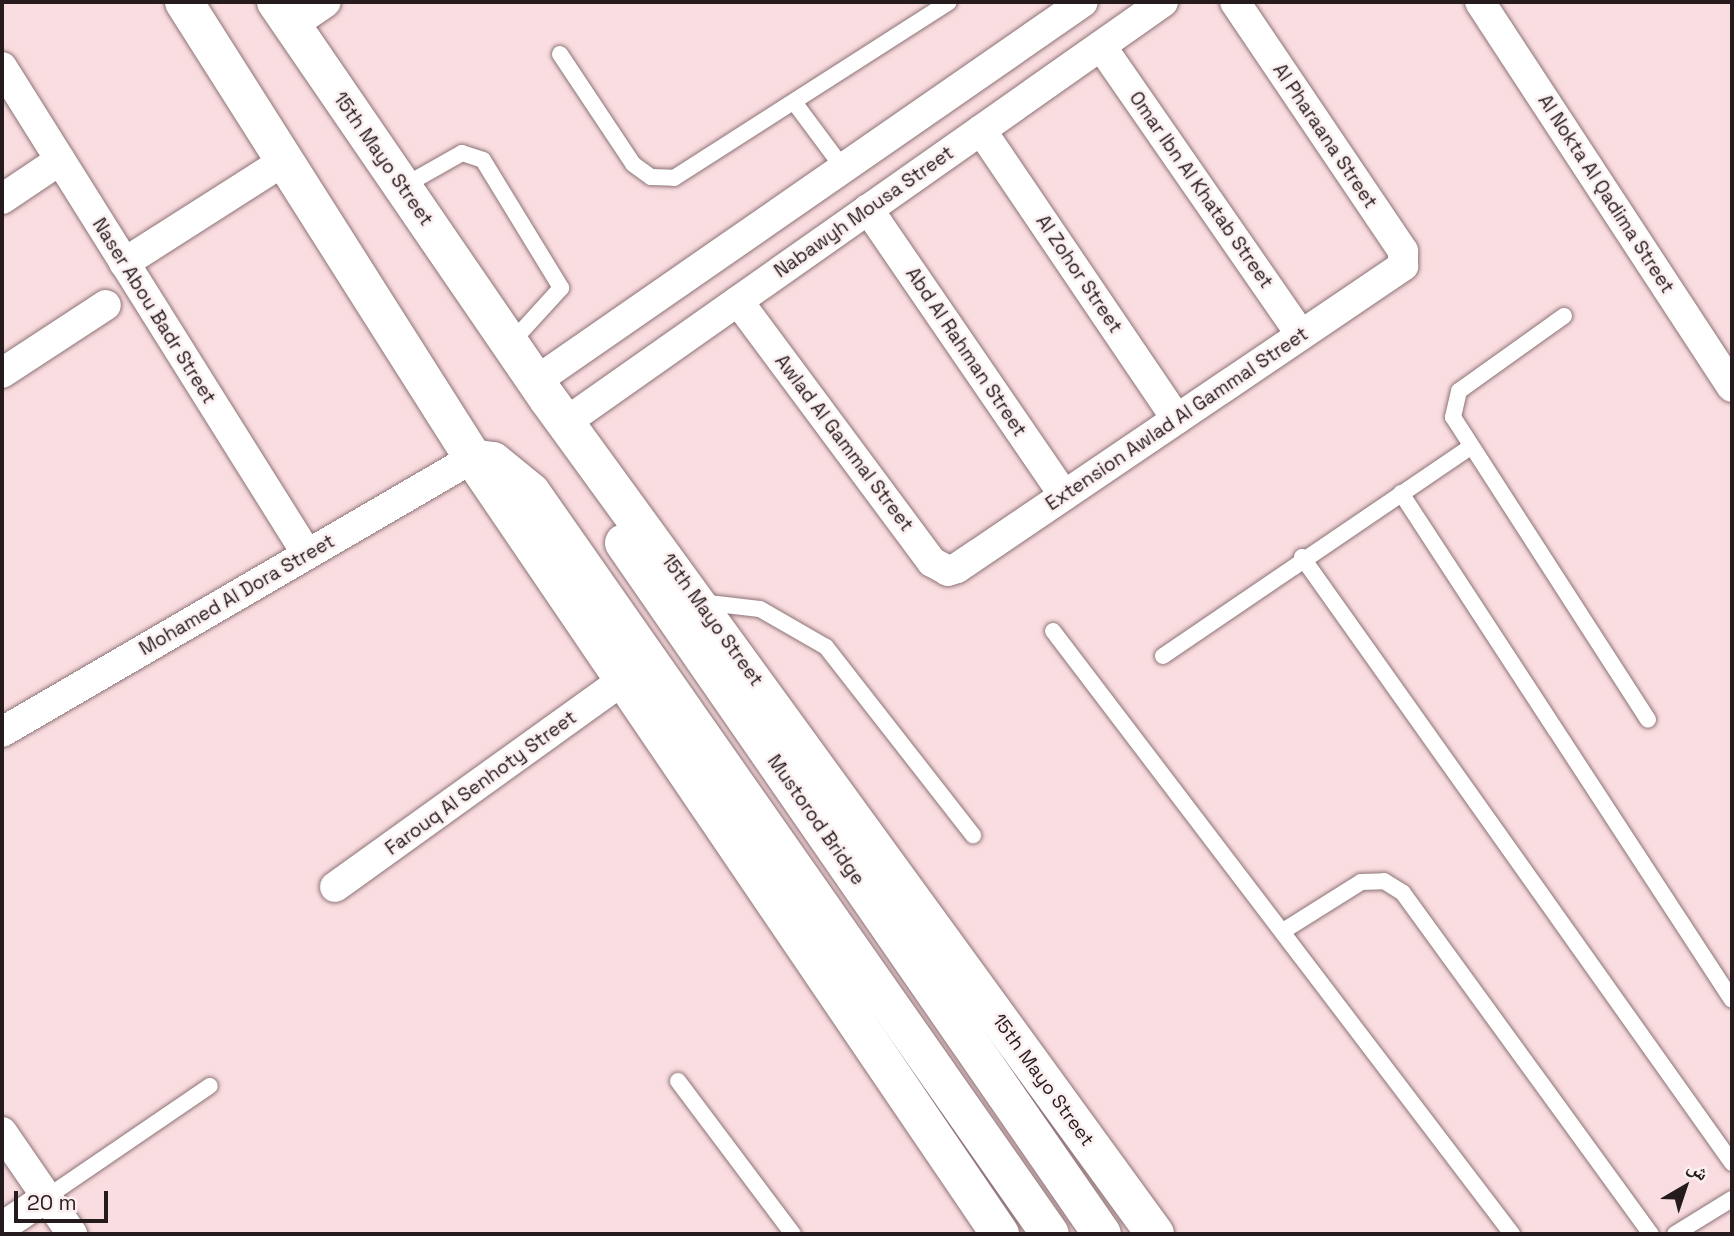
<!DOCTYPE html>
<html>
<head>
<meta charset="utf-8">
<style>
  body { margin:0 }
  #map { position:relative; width:1734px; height:1236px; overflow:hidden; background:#fadde0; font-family:"Space Grotesk","Noto Naskh Arabic",sans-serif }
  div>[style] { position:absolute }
  .roads { filter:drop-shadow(0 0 2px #8d7376) drop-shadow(0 0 2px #8d7376) }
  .service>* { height:16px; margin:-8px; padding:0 8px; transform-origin:8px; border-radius:8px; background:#fff }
  .minor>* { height:30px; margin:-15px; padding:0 15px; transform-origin:15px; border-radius:15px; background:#fff }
  .secondary>* { height:38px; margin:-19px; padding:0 19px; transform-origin:19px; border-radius:19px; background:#fff }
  span { translate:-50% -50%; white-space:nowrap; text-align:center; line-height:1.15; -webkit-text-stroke:5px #fbeff0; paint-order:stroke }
  .street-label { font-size:19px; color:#251b1c }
  .frame { position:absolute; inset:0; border:4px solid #251b1c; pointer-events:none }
  .north { position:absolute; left:1650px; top:1152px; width:70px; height:70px; -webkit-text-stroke:5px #fbeff0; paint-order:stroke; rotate:39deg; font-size:19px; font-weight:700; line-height:28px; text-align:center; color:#251b1c }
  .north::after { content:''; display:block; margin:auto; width:24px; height:32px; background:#251b1c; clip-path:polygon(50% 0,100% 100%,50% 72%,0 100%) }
  .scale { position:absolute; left:14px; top:1191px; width:94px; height:32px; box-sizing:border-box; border:4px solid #251b1c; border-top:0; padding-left:9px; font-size:21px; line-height:24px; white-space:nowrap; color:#251b1c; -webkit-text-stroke:5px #fbeff0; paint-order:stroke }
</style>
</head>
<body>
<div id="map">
  <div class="roads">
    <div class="service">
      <i style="left:560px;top:54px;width:132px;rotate:56.4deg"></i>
      <i style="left:633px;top:164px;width:22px;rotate:36deg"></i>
      <i style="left:651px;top:177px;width:23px;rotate:2deg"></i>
      <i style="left:674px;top:178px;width:326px;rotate:-32.6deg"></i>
      <i style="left:794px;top:102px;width:82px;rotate:53.4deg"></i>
      <i style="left:402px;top:187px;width:69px;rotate:-29.5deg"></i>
      <i style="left:462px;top:153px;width:22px;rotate:18deg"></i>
      <i style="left:483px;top:160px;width:150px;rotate:58.6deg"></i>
      <i style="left:561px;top:288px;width:76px;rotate:132.3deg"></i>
      <i style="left:1564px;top:316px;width:129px;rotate:144.5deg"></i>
      <i style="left:1459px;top:391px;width:27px;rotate:103deg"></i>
      <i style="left:1453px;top:417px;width:360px;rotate:57.2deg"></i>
      <i style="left:1401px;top:493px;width:605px;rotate:56.86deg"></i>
      <i style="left:1302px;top:557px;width:743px;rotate:54.64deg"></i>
      <i style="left:700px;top:602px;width:60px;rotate:6.7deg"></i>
      <i style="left:760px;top:609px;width:76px;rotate:29.9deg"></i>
      <i style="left:826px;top:647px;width:239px;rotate:52deg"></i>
      <i style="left:1053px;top:631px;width:758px;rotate:52.72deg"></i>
      <i style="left:1163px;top:656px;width:371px;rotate:-34.2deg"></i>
      <i style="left:1283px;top:931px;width:92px;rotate:-32.1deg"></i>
      <i style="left:1361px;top:882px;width:23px;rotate:-2deg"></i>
      <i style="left:1384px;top:881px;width:22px;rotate:32deg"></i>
      <i style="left:1403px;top:893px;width:422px;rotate:54deg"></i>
      <i style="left:678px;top:1081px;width:191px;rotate:53.1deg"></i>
      <i style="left:47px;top:1197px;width:197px;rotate:-34.3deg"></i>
      <i style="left:1675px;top:1234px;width:67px;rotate:-31.6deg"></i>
    </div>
    <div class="minor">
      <i style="left:1480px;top:2px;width:460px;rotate:56.8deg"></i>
      <i style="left:291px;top:26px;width:42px;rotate:-34.4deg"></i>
      <i style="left:1101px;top:46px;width:351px;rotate:55.3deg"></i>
      <i style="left:2px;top:67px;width:575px;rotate:57.94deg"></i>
      <i style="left:981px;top:130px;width:349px;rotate:55.9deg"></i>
      <i style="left:2px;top:199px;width:70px;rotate:-33.9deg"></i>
      <i style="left:868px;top:209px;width:347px;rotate:55.6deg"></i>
      <i style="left:124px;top:263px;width:190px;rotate:-32.5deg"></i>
      <i style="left:738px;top:301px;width:325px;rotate:53.4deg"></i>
      <i style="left:932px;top:562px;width:18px;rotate:29deg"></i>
      <i style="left:948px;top:571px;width:9px;rotate:-18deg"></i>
      <i style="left:957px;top:568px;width:539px;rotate:-34.1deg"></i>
      <i style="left:1403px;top:266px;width:15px;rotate:-90deg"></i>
      <i style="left:1403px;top:251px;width:300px;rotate:-124deg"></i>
      <i style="left:2px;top:373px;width:124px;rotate:-33.2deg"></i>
      <i style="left:536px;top:381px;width:665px;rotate:-34.72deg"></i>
      <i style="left:566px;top:422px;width:730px;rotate:-35.13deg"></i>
      <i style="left:2px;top:732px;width:545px;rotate:-30.19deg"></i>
      <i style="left:335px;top:887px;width:358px;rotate:-35.7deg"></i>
      <i style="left:2px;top:1132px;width:124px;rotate:55.5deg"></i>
      <i style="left:2px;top:1227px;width:54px;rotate:-33.7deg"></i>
    </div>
    <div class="secondary">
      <i style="left:184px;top:2px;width:540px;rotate:57.63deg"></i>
      <i style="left:473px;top:458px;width:938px;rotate:55.82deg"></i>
      <i style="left:276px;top:2px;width:481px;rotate:55.6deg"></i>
      <i style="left:548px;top:399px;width:1032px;rotate:53.98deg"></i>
      <i style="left:478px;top:459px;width:15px;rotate:8deg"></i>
      <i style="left:493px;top:461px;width:49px;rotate:39.2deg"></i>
      <i style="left:531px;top:492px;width:905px;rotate:55.03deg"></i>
      <i style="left:624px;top:543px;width:840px;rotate:55.33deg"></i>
    </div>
  </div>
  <div class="street-label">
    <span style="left:1325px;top:136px;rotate:56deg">Al Pharaana Street</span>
    <span style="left:383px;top:159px;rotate:55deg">15th Mayo Street</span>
    <span style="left:1201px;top:190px;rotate:55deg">Omar Ibn Al Khatab Street</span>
    <span style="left:1606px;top:194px;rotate:57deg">Al Nokta Al Qadima Street</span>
    <span style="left:864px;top:212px;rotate:-35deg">Nabawyh Mousa Street</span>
    <span style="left:1079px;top:274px;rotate:56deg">Al Zohor Street</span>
    <span style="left:154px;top:311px;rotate:58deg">Naser Abou Badr Street</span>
    <span style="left:966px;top:352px;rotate:56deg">Abd Al Rahman Street</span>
    <span style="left:1177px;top:419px;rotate:-34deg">Extension Awlad Al Gammal Street</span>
    <span style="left:844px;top:443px;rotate:53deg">Awlad Al Gammal Street</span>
    <span style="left:237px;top:595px;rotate:-30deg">Mohamed Al Dora Street</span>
    <span style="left:712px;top:620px;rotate:54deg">15th Mayo Street</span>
    <span style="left:481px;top:783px;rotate:-36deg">Farouq Al Senhoty Street</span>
    <span style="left:816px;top:820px;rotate:55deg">Mustorod Bridge</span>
    <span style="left:1043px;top:1080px;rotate:54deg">15th Mayo Street</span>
  </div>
  <div class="frame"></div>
  <div class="north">ش</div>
  <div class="scale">20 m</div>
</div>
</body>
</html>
